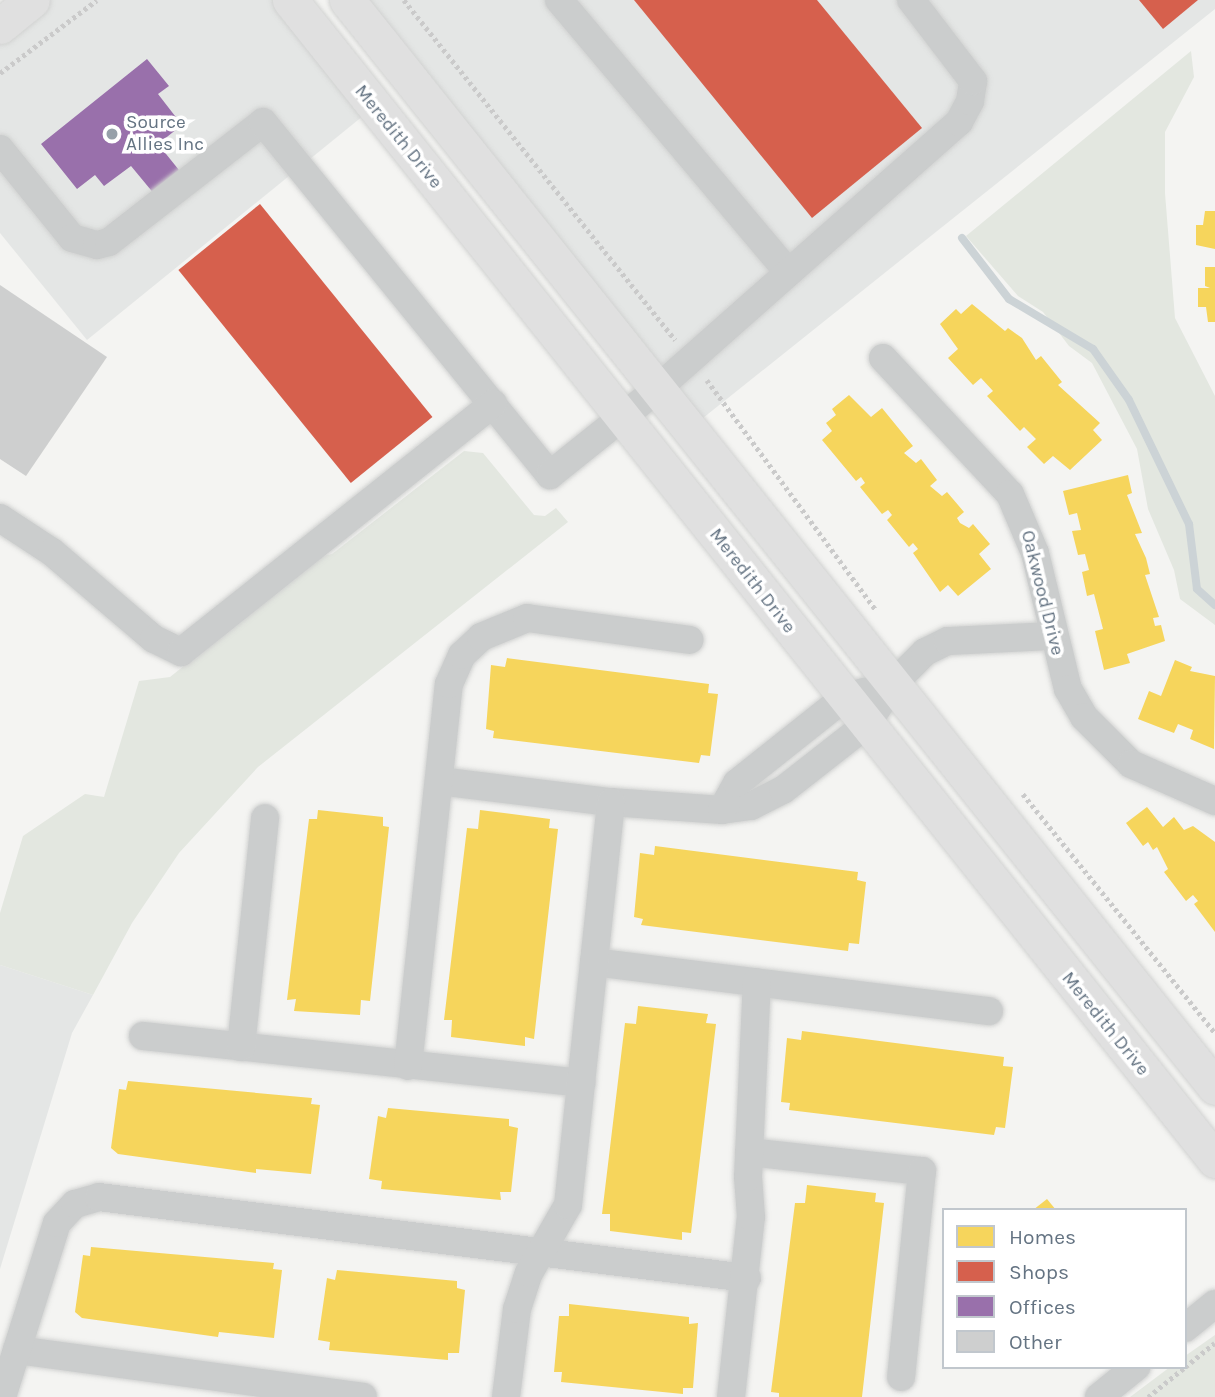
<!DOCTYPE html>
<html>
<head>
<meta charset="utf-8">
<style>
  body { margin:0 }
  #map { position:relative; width:1215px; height:1397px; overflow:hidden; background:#f4f4f2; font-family:Karla,sans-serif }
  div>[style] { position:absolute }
  .built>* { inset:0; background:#e4e6e5 }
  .green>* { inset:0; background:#e3e7e0 }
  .homes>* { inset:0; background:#f6d55c }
  .shops>* { inset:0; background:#d6604d; transform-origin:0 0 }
  .offices>* { inset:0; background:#9970ab }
  .stream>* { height:8px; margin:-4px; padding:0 4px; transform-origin:4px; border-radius:4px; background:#ccd3d6 }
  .building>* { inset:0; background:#cecfcf }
  .path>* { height:4.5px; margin-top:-2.25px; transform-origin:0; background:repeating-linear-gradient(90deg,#cacaca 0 3.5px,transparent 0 7px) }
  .roads { filter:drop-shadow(0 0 2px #d1d2d1) drop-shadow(0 0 2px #d1d2d1) }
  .minor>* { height:28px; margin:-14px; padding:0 14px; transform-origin:14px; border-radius:14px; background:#cbcdcd }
  .major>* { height:35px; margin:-17.5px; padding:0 17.5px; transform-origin:17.5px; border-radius:17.5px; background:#e0e0e0 }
  .dots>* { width:19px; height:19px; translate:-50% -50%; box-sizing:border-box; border:4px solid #fff; border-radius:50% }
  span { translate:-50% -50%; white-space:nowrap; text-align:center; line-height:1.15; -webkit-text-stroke:7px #fff; paint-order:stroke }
  .poi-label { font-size:19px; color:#647382 }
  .left { translate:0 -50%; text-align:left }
  .street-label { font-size:19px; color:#647382 }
  .legend { position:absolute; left:942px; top:1208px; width:245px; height:161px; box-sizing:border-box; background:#fff; border:2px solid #c1c7cd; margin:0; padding:9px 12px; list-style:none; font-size:21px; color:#647382 }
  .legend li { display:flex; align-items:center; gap:14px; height:35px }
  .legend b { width:35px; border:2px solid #c1c7cd }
</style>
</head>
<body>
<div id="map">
  <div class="built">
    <i style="clip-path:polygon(32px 0,290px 0,374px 107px,87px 340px,0 233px,0 26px)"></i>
    <i style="clip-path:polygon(347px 0,1215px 0,1215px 9px,688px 430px)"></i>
    <i style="clip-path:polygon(0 965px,93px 995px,72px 1033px,0 1269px)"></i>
  </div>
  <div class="green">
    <i style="clip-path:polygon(1191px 51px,1194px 77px,1165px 132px,1165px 193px,1175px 318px,1215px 396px,1215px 625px,1180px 599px,1174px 570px,1148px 509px,1137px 449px,1092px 363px,1069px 346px,1043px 312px,1018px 296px,966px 236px)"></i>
    <i style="clip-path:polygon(464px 451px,483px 453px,534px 515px,545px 516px,556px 508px,568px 522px,258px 767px,179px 853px,132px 923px,93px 995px,0 965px,0 913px,23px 836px,85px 794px,104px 797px,139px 681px,170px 677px,322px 556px,332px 554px)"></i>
    <i style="clip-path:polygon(1215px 1335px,1215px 1397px,1130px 1397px,1170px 1367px,1185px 1367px,1185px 1356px)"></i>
  </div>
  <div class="homes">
    <i style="clip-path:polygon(1205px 211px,1215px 211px,1215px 249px,1196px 245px,1196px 225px,1203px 225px)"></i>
    <i style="clip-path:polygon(1205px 267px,1215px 267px,1215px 322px,1208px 322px,1206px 307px,1198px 307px,1198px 288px,1210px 288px,1205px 286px)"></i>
    <i style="clip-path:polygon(972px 304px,1005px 331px,1008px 328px,1022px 338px,1036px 360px,1041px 356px,1062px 382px,1058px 385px,1100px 423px,1093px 430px,1102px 440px,1070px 470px,1053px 456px,1044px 464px,1027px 447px,1036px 439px,1024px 427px,1020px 431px,987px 396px,993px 391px,981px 378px,973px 385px,948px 358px,958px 349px,940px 324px,956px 309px,961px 314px)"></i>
    <i style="clip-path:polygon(849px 395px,871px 417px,882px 408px,913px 446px,904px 453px,916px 463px,921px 459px,937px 480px,930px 486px,942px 496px,947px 492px,964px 512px,957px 518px,960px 523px,969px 528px,973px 524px,990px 544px,979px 554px,991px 569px,958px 596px,948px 585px,940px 592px,913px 553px,918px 549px,913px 543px,909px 547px,887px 520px,892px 515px,888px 510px,882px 514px,860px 487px,865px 483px,861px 477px,856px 481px,822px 440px,832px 431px,826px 423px,836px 415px,832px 409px)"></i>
    <i style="clip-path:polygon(1128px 475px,1132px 493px,1127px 495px,1142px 533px,1135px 534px,1146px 558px,1150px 574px,1145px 575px,1159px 617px,1153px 618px,1155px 626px,1161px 625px,1165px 641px,1127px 654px,1130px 663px,1104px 670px,1095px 631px,1103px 629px,1094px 594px,1087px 596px,1082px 572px,1089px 570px,1085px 554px,1078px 555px,1072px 531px,1081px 530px,1077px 513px,1069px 515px,1063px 491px)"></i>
    <i style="clip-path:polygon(507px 658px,709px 684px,708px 693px,718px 694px,710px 756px,701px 755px,699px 763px,493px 738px,494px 731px,486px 729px,491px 665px,505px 667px)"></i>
    <i style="clip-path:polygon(1175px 660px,1192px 667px,1190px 671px,1215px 676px,1214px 749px,1190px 739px,1193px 730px,1178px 724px,1174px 733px,1138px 719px,1149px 691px,1161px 696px)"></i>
    <i style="clip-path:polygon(1147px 807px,1163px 827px,1174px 817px,1184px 830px,1193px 826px,1215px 842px,1215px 932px,1194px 904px,1198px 901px,1193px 895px,1186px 901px,1164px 872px,1168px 869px,1157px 847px,1153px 850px,1148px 842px,1143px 846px,1126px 823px)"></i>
    <i style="clip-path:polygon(318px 810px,383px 817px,383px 826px,389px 827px,370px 1001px,361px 1000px,360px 1015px,294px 1011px,296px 999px,287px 1000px,309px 819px,317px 819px)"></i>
    <i style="clip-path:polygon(480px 810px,550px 819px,549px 828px,558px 829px,534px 1039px,525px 1037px,525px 1046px,451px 1037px,452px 1020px,444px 1020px,467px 828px,478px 829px)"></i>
    <i style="clip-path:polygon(655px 846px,858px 872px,857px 880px,866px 882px,859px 944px,849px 943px,848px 951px,641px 925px,643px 919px,634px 917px,640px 853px,654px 855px)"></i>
    <i style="clip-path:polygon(638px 1006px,708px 1014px,706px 1023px,716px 1024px,691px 1233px,682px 1232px,682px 1240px,610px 1231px,610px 1214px,602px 1214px,625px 1023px,636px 1024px)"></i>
    <i style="clip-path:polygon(802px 1031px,1004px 1057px,1003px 1066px,1013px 1067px,1005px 1128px,996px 1127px,994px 1135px,789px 1110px,790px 1103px,781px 1102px,787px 1038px,801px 1040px)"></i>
    <i style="clip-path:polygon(128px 1081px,312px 1098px,311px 1104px,320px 1105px,311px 1174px,256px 1169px,256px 1173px,118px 1154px,111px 1148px,119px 1089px,126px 1090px)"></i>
    <i style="clip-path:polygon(388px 1108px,509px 1119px,509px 1126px,518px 1128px,511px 1192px,500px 1192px,501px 1200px,381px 1189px,382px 1181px,369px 1179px,378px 1116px,386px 1118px)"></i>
    <i style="clip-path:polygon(807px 1185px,876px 1193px,875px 1202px,884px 1203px,862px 1397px,779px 1397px,779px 1393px,771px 1392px,795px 1203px,805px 1203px)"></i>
    <i style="clip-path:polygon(1047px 1199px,1056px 1210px,1033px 1210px)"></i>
    <i style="clip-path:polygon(91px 1247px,274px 1263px,273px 1269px,282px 1270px,274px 1338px,219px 1332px,218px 1337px,82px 1318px,75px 1312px,83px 1255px,90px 1256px)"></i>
    <i style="clip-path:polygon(337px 1270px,457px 1281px,457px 1288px,465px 1290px,459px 1353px,448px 1353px,448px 1360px,329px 1350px,330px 1342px,318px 1340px,327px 1278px,335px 1280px)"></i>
    <i style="clip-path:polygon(569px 1304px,689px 1317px,689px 1324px,698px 1323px,693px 1388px,683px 1388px,683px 1394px,561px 1382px,562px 1372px,554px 1372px,559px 1316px,569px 1316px)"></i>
  </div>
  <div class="shops">
    <i style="clip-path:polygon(634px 0,817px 0,922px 128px,812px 218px)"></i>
    <i style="clip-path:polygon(1139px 0,1198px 0,1163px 29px)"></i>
    <i style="left:260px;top:204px;width:274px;height:105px;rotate:51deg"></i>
  </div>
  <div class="offices">
    <i style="clip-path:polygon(147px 59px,169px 86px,158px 94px,182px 125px,158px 144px,187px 180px,160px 201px,131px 166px,104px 186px,95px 175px,77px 189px,41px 144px)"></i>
  </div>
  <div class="stream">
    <i style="left:962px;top:238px;width:77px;rotate:52.4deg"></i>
    <i style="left:1009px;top:299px;width:98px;rotate:30.8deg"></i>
    <i style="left:1093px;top:349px;width:62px;rotate:54.8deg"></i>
    <i style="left:1129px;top:400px;width:138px;rotate:64.2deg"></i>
    <i style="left:1189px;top:524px;width:65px;rotate:83deg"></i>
    <i style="left:1197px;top:589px;width:24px;rotate:42deg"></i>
  </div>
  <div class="building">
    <i style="clip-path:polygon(0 285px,107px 357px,26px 476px,0 459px)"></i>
  </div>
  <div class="path">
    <i style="left:404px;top:0;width:435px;rotate:51.4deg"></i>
    <i style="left:0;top:73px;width:121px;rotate:-37deg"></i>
    <i style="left:707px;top:380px;width:284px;rotate:53.7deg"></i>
    <i style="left:1023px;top:794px;width:307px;rotate:51.2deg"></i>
    <i style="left:1185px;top:1367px;width:38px;rotate:-39deg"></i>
    <i style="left:1148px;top:1397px;width:48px;rotate:-39deg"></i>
  </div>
  <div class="roads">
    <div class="minor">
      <i style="left:559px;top:0;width:356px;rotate:49.9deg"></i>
      <i style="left:0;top:149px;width:114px;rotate:51deg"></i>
      <i style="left:72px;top:238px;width:26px;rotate:16deg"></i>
      <i style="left:97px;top:245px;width:12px;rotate:-14deg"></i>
      <i style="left:109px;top:242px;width:195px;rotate:-37.9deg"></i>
      <i style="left:263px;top:122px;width:455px;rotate:50.9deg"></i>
      <i style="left:550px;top:475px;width:136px;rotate:-38.7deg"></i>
      <i style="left:656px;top:390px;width:405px;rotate:-41.5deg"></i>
      <i style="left:959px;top:122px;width:24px;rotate:-62deg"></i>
      <i style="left:970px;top:101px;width:20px;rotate:-81deg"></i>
      <i style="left:973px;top:81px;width:102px;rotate:-127.4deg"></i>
      <i style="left:883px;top:358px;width:186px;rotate:47deg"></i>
      <i style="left:1010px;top:494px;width:64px;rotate:67deg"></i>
      <i style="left:1035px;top:553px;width:140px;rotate:76.4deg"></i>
      <i style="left:1068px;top:689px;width:32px;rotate:60deg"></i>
      <i style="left:1084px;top:717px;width:66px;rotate:45deg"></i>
      <i style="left:1131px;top:764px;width:92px;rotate:23.8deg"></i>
      <i style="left:0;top:518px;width:62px;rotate:33.2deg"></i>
      <i style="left:52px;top:552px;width:134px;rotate:40.5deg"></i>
      <i style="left:154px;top:639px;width:30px;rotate:26deg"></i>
      <i style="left:181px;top:652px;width:399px;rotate:-38.5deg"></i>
      <i style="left:439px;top:781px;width:173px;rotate:7deg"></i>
      <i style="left:611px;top:802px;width:111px;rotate:4.1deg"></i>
      <i style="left:722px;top:810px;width:29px;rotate:-8deg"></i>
      <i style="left:751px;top:806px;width:36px;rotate:-27deg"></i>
      <i style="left:783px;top:790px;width:105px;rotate:-38.1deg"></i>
      <i style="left:866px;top:725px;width:49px;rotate:-56.6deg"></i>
      <i style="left:893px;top:684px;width:45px;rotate:-45deg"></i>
      <i style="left:925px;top:652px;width:25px;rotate:-26deg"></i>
      <i style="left:948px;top:641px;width:104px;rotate:-2.8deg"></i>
      <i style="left:722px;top:810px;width:31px;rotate:-61deg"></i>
      <i style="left:737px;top:783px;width:137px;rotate:-38.5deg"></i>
      <i style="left:844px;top:698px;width:21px;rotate:-17deg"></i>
      <i style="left:594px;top:962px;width:398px;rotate:7.1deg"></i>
      <i style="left:143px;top:1036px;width:441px;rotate:6.1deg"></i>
      <i style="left:241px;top:1047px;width:230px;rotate:-84deg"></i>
      <i style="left:408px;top:1066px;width:384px;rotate:-83.9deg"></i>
      <i style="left:449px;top:684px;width:32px;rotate:-66deg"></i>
      <i style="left:462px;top:655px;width:26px;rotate:-43deg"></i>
      <i style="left:481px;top:637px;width:50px;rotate:-22.4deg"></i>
      <i style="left:527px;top:618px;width:164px;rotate:7.7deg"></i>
      <i style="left:749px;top:1152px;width:174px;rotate:6.3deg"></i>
      <i style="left:922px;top:1171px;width:207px;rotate:95.8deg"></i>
      <i style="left:1185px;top:1328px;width:38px;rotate:-39deg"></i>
      <i style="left:17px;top:1350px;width:349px;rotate:7.7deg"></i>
      <i style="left:2px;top:1397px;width:182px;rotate:-72.5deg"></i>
      <i style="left:57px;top:1223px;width:26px;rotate:-47deg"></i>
      <i style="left:75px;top:1204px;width:25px;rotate:-16deg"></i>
      <i style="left:99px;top:1197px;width:653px;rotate:7.13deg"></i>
      <i style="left:506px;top:1397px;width:89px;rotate:-82.9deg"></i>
      <i style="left:517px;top:1309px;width:38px;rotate:-72deg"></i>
      <i style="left:529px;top:1273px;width:78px;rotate:-60.2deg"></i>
      <i style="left:568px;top:1205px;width:405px;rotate:-83.9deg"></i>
      <i style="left:731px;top:1397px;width:181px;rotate:-83.7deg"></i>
      <i style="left:751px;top:1217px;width:40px;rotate:-94.3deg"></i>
      <i style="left:748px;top:1177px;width:195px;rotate:-87.4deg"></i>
      <i style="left:1099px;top:1397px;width:48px;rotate:-39deg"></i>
    </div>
    <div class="major">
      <i style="left:290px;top:0;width:1484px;rotate:51.43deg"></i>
      <i style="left:347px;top:0;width:1391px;rotate:51.39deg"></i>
      <i style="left:0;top:26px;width:41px;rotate:-39.1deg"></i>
    </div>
  </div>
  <div class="dots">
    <i style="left:112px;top:134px;background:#96a0a9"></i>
  </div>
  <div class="poi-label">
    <span class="left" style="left:126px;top:134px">Source<br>Allies Inc</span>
  </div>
  <div class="street-label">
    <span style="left:398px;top:137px;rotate:51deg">Meredith Drive</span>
    <span style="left:752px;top:581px;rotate:52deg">Meredith Drive</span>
    <span style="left:1042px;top:593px;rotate:76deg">Oakwood Drive</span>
    <span style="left:1105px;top:1024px;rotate:51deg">Meredith Drive</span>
  </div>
  <ul class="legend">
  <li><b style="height:19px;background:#f6d55c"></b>Homes</li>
  <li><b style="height:19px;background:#d6604d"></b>Shops</li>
  <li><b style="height:19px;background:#9970ab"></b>Offices</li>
  <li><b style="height:19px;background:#cecfcf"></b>Other</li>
  </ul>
</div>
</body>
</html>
